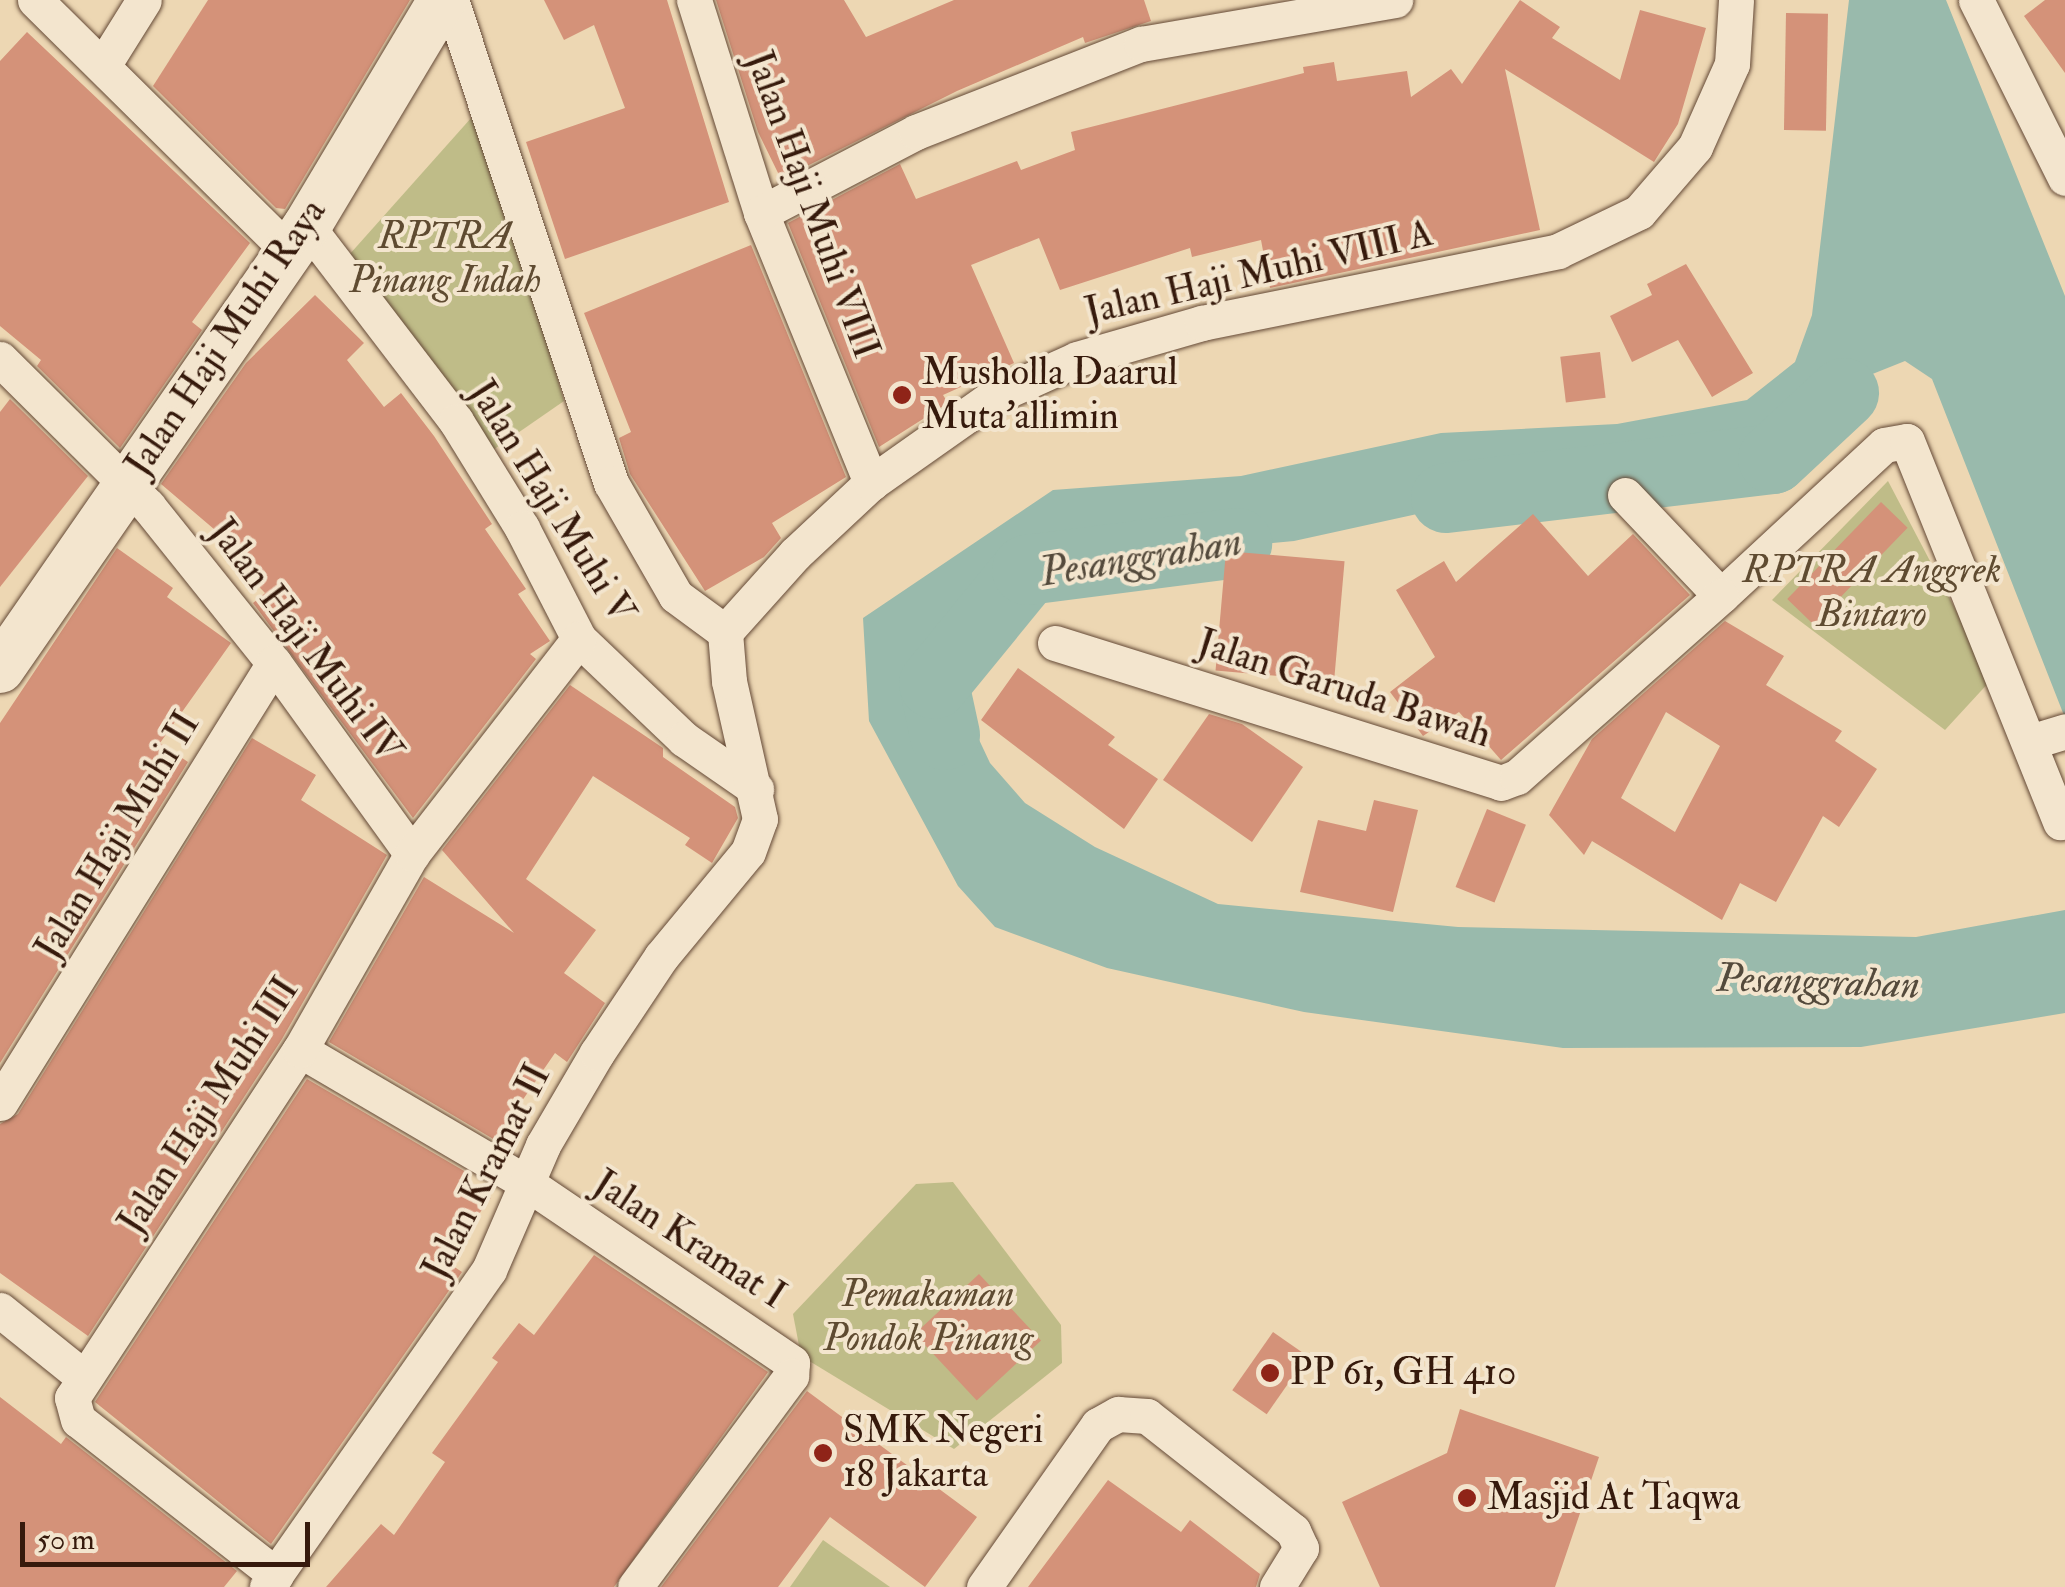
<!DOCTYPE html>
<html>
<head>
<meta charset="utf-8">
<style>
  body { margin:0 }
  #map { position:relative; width:2065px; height:1587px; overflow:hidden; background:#edd7b3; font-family:"IM FELL Double Pica",serif }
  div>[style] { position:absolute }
  .green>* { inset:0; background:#bfbc88 }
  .water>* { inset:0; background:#99baac }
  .river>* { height:70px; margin:-35px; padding:0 35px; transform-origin:35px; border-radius:35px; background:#99baac }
  .building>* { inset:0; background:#d49279; transform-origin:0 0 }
  .roads { filter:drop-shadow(0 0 2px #644936) drop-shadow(0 0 2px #644936) }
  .street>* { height:35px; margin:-17.5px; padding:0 17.5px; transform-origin:17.5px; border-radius:17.5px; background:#f3e5ce }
  .secondary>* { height:48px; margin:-24px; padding:0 24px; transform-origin:24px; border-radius:24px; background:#f3e5ce }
  .dots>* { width:28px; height:28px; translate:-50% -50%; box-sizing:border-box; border:5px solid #f3e5ce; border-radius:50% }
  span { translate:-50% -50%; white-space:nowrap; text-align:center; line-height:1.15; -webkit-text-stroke:8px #f3e5ce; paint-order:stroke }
  .street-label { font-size:38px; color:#361a0c }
  .park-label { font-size:38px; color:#5f4b31; font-style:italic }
  .poi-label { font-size:38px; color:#361a0c }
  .left { translate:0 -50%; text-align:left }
  .water-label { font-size:40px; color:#544a3c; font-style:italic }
  .scale { position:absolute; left:20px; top:1522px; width:290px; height:45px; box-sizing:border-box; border:5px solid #361a0c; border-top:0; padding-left:12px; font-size:30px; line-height:35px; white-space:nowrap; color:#361a0c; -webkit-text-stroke:8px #f3e5ce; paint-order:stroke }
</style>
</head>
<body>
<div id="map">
  <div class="green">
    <i style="clip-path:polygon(480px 108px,564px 401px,493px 450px,349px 255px)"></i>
    <i style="clip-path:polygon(1888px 481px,1992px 679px,1945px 730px,1772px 600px)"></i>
    <i style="clip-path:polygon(953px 1182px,1061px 1325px,1062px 1363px,954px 1449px,801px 1356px,793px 1314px,916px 1184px)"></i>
    <i style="clip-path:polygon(823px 1540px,890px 1587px,790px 1587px)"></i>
  </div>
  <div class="water">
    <i style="clip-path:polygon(1849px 0,1946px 0,2065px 296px,2065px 718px,1932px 379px,1905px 361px,1870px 375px,1797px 450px,1732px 471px,1627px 468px,1294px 541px,1088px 560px,1014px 591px,963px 641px,958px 695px,990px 763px,1025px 803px,1095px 847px,1218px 904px,1458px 927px,1916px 937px,2065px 910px,2065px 1013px,1861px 1047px,1563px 1048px,1304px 1012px,1107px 968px,995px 927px,958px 886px,869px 721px,863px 618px,1053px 490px,1241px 476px,1441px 433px,1617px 424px,1747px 400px,1795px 362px,1812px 315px)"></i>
  </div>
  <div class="river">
    <i style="left:1446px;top:498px;width:329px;rotate:-6.8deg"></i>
    <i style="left:1773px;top:459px;width:97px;rotate:-42.9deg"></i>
    <i style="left:945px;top:735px;width:52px;rotate:-102.2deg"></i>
    <i style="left:934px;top:684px;width:147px;rotate:-50.8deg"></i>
    <i style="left:1027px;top:570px;width:212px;rotate:-7.3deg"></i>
  </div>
  <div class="building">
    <i style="clip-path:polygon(208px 0,410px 0,285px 209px,276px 208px,153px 86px)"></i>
    <i style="clip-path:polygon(544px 0,667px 0,729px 202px,565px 259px,526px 142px,625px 108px,594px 25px,564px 40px)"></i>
    <i style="clip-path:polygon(716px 0,844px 0,866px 37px,954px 0,1144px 0,1151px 21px,1085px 43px,1083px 37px,957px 91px,781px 179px,758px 132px)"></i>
    <i style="clip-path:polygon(1520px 0,1560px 27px,1552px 38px,1620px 80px,1640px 10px,1706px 28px,1678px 124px,1654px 162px,1505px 69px,1540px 230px,1270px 288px,1261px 240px,1192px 257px,1190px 248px,1060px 290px,1039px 238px,971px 265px,1014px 363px,943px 395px,948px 403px,879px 447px,788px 223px,900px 164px,916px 199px,1017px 161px,1021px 170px,1075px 150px,1071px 132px,1304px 73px,1303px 67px,1334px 62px,1337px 81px,1407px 71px,1411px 97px,1451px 69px,1462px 84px)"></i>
    <i style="clip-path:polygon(2045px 0,2065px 0,2065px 73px,2024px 16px)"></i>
    <i style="left:1786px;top:13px;width:42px;height:117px;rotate:1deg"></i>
    <i style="clip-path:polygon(27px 32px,250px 243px,192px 322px,202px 330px,120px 448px,37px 366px,41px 360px,0 326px,0 61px)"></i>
    <i style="clip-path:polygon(751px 245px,846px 477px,772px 523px,781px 538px,764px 557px,705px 591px,630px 474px,619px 438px,631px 432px,584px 313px)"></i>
    <i style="clip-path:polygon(1686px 264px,1753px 373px,1712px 397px,1678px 340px,1632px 362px,1610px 316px,1652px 295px,1647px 284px)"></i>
    <i style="clip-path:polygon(315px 295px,364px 343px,347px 360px,384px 407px,401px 393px,434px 436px,492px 524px,485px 529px,526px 589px,518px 594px,550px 641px,530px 654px,536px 659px,413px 818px,253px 603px,265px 593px,221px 547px,228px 541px,161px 484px,246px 363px)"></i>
    <i style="left:1600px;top:352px;width:46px;height:40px;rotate:83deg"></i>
    <i style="clip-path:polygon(10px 399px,88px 476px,0 587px,0 412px)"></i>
    <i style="left:1881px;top:502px;width:37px;height:135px;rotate:44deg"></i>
    <i style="clip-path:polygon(1533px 514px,1588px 576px,1633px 534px,1690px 595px,1501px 760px,1459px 712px,1423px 736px,1390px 692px,1435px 657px,1396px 590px,1444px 561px,1456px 582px)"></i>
    <i style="clip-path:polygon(117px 548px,173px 588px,167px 597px,231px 643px,160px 743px,188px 762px,0 1063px,0 723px)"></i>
    <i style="left:1226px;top:551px;width:119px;height:120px;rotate:5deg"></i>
    <i style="clip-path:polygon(evenodd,1725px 621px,1784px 656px,1766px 685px,1842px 731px,1835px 741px,1877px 769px,1839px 827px,1823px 816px,1776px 902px,1740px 883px,1722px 920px,1592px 841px,1584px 855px,1549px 815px,1592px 739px,1725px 621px,1666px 712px,1720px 746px,1675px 832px,1621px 798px,1666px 712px)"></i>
    <i style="clip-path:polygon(1018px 668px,1115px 737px,1108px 745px,1158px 779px,1124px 829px,981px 720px)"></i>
    <i style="clip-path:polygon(570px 685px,663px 748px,663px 757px,735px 807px,738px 818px,712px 863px,685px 845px,690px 838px,593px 776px,526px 879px,596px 930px,564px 973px,605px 1003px,567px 1062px,555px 1053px,495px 1140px,329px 1042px,424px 877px,514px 933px,442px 850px)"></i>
    <i style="clip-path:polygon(1209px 714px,1242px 724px,1303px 767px,1252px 842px,1163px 780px)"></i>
    <i style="clip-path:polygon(252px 738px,316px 775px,301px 800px,387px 855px,282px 1039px,88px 1336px,0 1273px,0 1124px,18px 1114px)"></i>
    <i style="clip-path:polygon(1374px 800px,1418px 810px,1393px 912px,1300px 892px,1318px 820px,1366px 831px)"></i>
    <i style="left:1487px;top:809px;width:42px;height:84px;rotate:22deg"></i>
    <i style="clip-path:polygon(307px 1079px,471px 1175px,467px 1181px,491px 1198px,444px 1260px,462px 1272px,271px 1544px,95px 1402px)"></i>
    <i style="clip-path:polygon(594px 1255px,768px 1372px,614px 1587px,326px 1587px,381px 1524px,394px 1535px,445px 1462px,432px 1453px,498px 1362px,492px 1358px,519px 1323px,534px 1335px)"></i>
    <i style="left:979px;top:1274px;width:91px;height:88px;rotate:47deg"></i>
    <i style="left:1273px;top:1332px;width:42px;height:71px;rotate:35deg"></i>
    <i style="clip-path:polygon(807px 1391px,977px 1517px,925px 1587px,830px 1517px,778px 1587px,661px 1587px)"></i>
    <i style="clip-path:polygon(0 1397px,61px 1444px,66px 1437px,237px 1571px,224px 1587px,0 1587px)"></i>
    <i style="clip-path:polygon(1460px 1409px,1599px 1457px,1555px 1587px,1380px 1587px,1342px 1502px,1447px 1453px)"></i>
    <i style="clip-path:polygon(1108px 1480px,1181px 1532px,1190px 1520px,1260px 1574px,1256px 1587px,1028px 1587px)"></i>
  </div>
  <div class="roads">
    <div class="street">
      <i style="left:35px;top:0;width:357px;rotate:44.7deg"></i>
      <i style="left:451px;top:0;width:509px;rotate:71.67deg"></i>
      <i style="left:611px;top:483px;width:130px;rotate:60.1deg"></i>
      <i style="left:676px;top:596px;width:61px;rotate:36.3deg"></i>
      <i style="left:694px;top:0;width:223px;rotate:72.5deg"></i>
      <i style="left:761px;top:213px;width:292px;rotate:67.8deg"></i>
      <i style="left:1976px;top:0;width:199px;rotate:63.4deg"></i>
      <i style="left:104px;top:64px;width:75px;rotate:-58deg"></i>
      <i style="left:761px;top:213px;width:175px;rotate:-27.6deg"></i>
      <i style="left:916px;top:132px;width:242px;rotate:-21.4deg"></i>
      <i style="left:1141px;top:44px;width:258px;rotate:-9.8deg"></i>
      <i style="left:307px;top:226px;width:245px;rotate:52.6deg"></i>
      <i style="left:456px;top:421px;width:126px;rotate:58.3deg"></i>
      <i style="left:522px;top:528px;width:125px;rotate:62.8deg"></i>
      <i style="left:579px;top:639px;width:145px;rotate:43.6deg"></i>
      <i style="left:684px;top:739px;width:88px;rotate:34.8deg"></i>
      <i style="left:0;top:359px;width:209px;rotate:44.8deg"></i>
      <i style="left:148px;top:506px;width:201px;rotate:51.3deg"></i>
      <i style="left:274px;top:663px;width:236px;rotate:54.2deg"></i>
      <i style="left:1625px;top:495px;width:139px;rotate:46.5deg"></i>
      <i style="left:1721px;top:596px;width:222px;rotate:-42.8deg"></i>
      <i style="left:1884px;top:445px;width:23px;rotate:-10deg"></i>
      <i style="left:1907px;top:441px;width:411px;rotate:68.1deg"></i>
      <i style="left:1055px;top:643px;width:467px;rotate:17.4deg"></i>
      <i style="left:1501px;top:783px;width:17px;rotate:-21deg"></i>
      <i style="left:1517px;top:777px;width:273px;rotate:-41.6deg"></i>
      <i style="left:2030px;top:742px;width:37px;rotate:-17deg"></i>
      <i style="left:300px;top:1050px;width:264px;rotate:30.4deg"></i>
      <i style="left:528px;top:1184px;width:319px;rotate:34.1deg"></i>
      <i style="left:792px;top:1363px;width:13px;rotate:94deg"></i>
      <i style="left:791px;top:1376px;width:262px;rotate:126.5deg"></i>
      <i style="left:0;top:1103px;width:518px;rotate:-58.09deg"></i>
      <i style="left:0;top:1310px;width:105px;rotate:38.8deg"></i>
      <i style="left:276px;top:1575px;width:251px;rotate:-141.9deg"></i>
      <i style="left:78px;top:1420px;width:23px;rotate:-105deg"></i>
      <i style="left:72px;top:1398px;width:416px;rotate:-56.8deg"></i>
      <i style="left:300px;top:1050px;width:226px;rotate:-60.3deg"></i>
      <i style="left:412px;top:854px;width:272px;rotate:-52.2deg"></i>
      <i style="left:267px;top:1587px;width:387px;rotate:-55deg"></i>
      <i style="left:489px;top:1270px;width:136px;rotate:-66.6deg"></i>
      <i style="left:543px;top:1145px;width:107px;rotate:-59.6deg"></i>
      <i style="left:597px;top:1053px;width:115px;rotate:-56.3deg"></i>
      <i style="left:661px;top:957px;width:136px;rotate:-50.4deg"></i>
      <i style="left:748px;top:852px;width:35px;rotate:-70deg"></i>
      <i style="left:760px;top:819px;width:141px;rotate:-102.7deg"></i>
      <i style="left:729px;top:681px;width:49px;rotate:-94.7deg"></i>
      <i style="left:725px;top:632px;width:105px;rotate:-48.1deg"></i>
      <i style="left:795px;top:554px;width:104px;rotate:-43.1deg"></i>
      <i style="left:871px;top:483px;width:149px;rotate:-35.2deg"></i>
      <i style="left:993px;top:397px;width:92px;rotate:-24.3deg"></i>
      <i style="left:1077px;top:359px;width:130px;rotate:-16.1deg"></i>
      <i style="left:1202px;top:323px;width:363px;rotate:-11.4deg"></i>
      <i style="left:1558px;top:251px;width:90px;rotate:-25.7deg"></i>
      <i style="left:1639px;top:212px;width:86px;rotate:-49.3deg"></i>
      <i style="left:1695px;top:147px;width:91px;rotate:-66deg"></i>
      <i style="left:1732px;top:64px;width:64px;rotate:-86.4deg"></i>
      <i style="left:984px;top:1587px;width:198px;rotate:-54.9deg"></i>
      <i style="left:1098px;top:1425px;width:23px;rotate:-29deg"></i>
      <i style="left:1118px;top:1414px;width:29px;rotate:4deg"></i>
      <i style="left:1147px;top:1416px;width:186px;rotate:38.2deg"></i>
      <i style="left:1293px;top:1531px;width:19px;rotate:65deg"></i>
      <i style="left:1301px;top:1548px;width:46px;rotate:121.6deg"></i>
    </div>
    <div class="secondary">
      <i style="left:0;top:669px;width:539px;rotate:-55.28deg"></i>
      <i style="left:307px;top:226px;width:263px;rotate:-59.1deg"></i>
    </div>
  </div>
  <div class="dots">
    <i style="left:902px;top:395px;background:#8f2418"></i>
    <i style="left:1270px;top:1373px;background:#8f2418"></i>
    <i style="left:823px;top:1453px;background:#8f2418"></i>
    <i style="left:1467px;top:1498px;background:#8f2418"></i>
  </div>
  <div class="street-label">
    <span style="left:812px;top:205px;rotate:70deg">Jalan Haji Muhi VIII</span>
    <span style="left:1259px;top:273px;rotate:-13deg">Jalan Haji Muhi VIII A</span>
    <span style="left:226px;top:338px;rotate:-56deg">Jalan Haji Muhi Raya</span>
    <span style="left:551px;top:502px;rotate:58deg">Jalan Haji Muhi V</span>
    <span style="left:305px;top:641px;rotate:53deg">Jalan Haji Muhi IV</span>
    <span style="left:1344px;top:689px;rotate:18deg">Jalan Garuda Bawah</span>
    <span style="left:118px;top:836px;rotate:-59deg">Jalan Haji Muhi II</span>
    <span style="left:209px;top:1106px;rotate:-57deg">Jalan Haji Muhi III</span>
    <span style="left:487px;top:1172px;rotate:-63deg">Jalan Kramat II</span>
    <span style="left:689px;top:1240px;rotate:33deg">Jalan Kramat I</span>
  </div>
  <div class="park-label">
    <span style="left:445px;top:259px">RPTRA<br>Pinang Indah</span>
    <span style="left:1872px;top:593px">RPTRA Anggrek<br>Bintaro</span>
    <span style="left:928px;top:1317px">Pemakaman<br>Pondok Pinang</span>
  </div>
  <div class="poi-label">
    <span class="left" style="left:922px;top:395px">Musholla Daarul<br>Muta'allimin</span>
    <span class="left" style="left:1290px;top:1373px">PP 61, GH 410</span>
    <span class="left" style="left:843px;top:1453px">SMK Negeri<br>18 Jakarta</span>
    <span class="left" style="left:1487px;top:1498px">Masjid At Taqwa</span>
  </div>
  <div class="water-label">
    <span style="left:1141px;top:558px;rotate:-9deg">Pesanggrahan</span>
    <span style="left:1818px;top:982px;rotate:2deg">Pesanggrahan</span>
  </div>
  <div class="scale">50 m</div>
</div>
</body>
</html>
